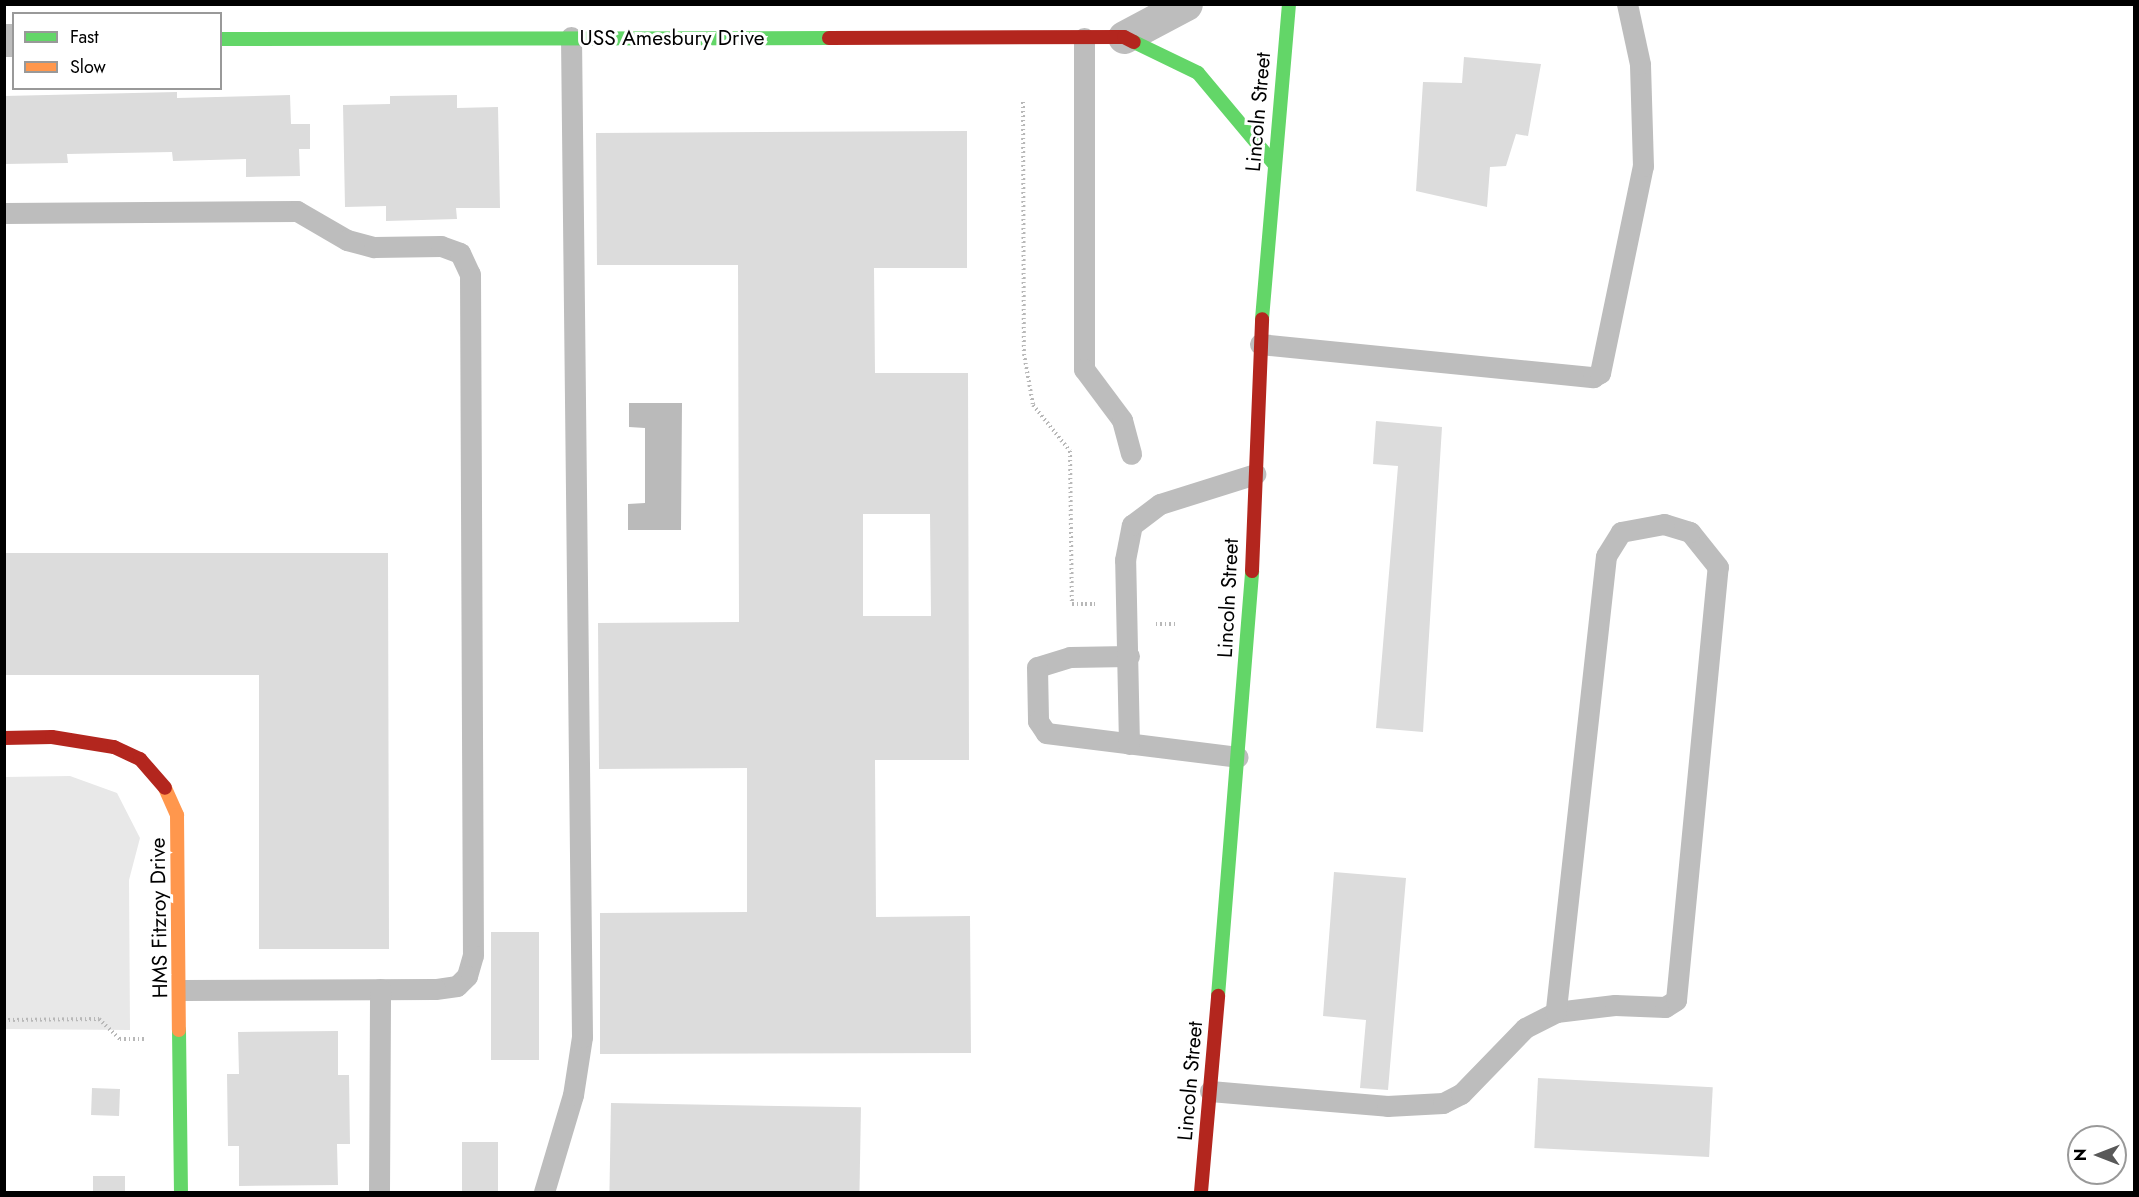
<!DOCTYPE html>
<html>
<head>
<meta charset="utf-8">
<style>
  body { margin:0 }
  #map { position:relative; width:2139px; height:1197px; overflow:hidden; background:#fff; font-family:Jost,sans-serif }
  div>[style] { position:absolute }
  .green>* { inset:0; background:#e8e8e8 }
  .water>* { inset:0; background:#bababa }
  .building>* { inset:0; background:#dcdcdc; transform-origin:0 0 }
  .path>* { height:4px; margin-top:-2px; transform-origin:0; background:repeating-linear-gradient(90deg,#b8b8b8 0 1.5px,transparent 0 4.5px) }
  .lane>* { height:21px; margin:-10.5px; padding:0 10.5px; transform-origin:10.5px; border-radius:10.5px; background:#bdbdbd }
  .street>* { height:33px; margin:-16.5px; padding:0 16.5px; transform-origin:16.5px; border-radius:16.5px; background:#bdbdbd }
  .fast>* { height:14px; margin:-7px; padding:0 7px; transform-origin:7px; border-radius:7px; background:#63d668 }
  .slow>* { height:14px; margin:-7px; padding:0 7px; transform-origin:7px; border-radius:7px; background:#ff974d }
  .jam>* { height:14px; margin:-7px; padding:0 7px; transform-origin:7px; border-radius:7px; background:#b3261e }
  span { translate:-50% -50%; white-space:nowrap; text-align:center; line-height:1.15; -webkit-text-stroke:6px #fff; paint-order:stroke }
  .street-label { font-size:21px; color:#000 }
  .frame { position:absolute; inset:0; border:6px solid #000; pointer-events:none }
  .legend { position:absolute; left:12px; top:12px; width:210px; height:78px; box-sizing:border-box; background:#fff; border:2px solid #999; margin:0; padding:8px 10px; list-style:none; font-size:18px; color:#000 }
  .legend li { display:flex; align-items:center; gap:12px; height:30px }
  .legend b { width:30px; border:2px solid #999 }
  .north { position:absolute; left:2067px; top:1125px; width:60px; height:60px; box-sizing:border-box; background:#fff; border:2px solid #999; border-radius:50%; rotate:270deg; font-size:16px; font-weight:700; line-height:24px; text-align:center; color:#000 }
  .north::after { content:''; display:block; margin:auto; width:21px; height:27px; background:#595959; clip-path:polygon(50% 0,100% 100%,50% 72%,0 100%) }
</style>
</head>
<body>
<div id="map">
  <div class="green">
    <i style="clip-path:polygon(70px 776px,117px 793px,140px 838px,129px 880px,130px 1030px,5px 1029px,5px 777px)"></i>
  </div>
  <div class="water">
    <i style="clip-path:polygon(629px 403px,682px 403px,681px 530px,628px 530px,628px 504px,645px 503px,645px 428px,629px 427px)"></i>
  </div>
  <div class="building">
    <i style="clip-path:polygon(1464px 57px,1541px 64px,1528px 136px,1516px 134px,1506px 166px,1490px 167px,1487px 207px,1416px 191px,1423px 82px,1462px 83px)"></i>
    <i style="clip-path:polygon(177px 92px,177px 98px,290px 95px,291px 124px,310px 124px,310px 149px,299px 149px,300px 176px,246px 177px,246px 159px,173px 161px,172px 152px,67px 154px,68px 163px,4px 164px,4px 96px)"></i>
    <i style="clip-path:polygon(457px 95px,457px 108px,498px 107px,500px 208px,456px 208px,457px 219px,386px 221px,386px 206px,345px 207px,343px 105px,390px 104px,390px 96px)"></i>
    <i style="clip-path:polygon(evenodd,967px 131px,967px 268px,874px 268px,875px 373px,968px 373px,969px 760px,875px 760px,876px 917px,970px 916px,971px 1053px,600px 1054px,600px 913px,747px 912px,747px 768px,599px 769px,598px 623px,739px 622px,738px 265px,597px 265px,596px 133px,967px 131px,863px 514px,930px 514px,931px 616px,863px 616px,863px 514px)"></i>
    <i style="clip-path:polygon(1376px 421px,1442px 427px,1423px 732px,1376px 728px,1398px 466px,1373px 464px)"></i>
    <i style="clip-path:polygon(4px 553px,388px 553px,389px 949px,259px 949px,259px 675px,4px 675px)"></i>
    <i style="clip-path:polygon(1334px 872px,1406px 878px,1388px 1090px,1360px 1088px,1366px 1020px,1323px 1016px)"></i>
    <i style="left:491px;top:932px;width:48px;height:128px"></i>
    <i style="clip-path:polygon(338px 1031px,338px 1075px,349px 1075px,350px 1144px,337px 1144px,338px 1185px,239px 1186px,239px 1146px,228px 1146px,227px 1074px,239px 1074px,238px 1032px)"></i>
    <i style="left:1538px;top:1078px;width:175px;height:70px;rotate:3deg"></i>
    <i style="left:92px;top:1088px;width:28px;height:27px;rotate:2deg"></i>
    <i style="left:611px;top:1103px;width:250px;height:89px;rotate:1deg"></i>
    <i style="left:462px;top:1142px;width:36px;height:50px"></i>
    <i style="left:125px;top:1176px;width:16px;height:32px;rotate:90deg"></i>
  </div>
  <div class="path">
    <i style="left:1023px;top:102px;width:252px;rotate:89.8deg"></i>
    <i style="left:1024px;top:354px;width:52px;rotate:80deg"></i>
    <i style="left:1033px;top:405px;width:59px;rotate:51.2deg"></i>
    <i style="left:1070px;top:451px;width:153px;rotate:89.3deg"></i>
    <i style="left:1072px;top:604px;width:23px"></i>
    <i style="left:1156px;top:624px;width:19px"></i>
    <i style="left:4px;top:1020px;width:95px;rotate:-0.6deg"></i>
    <i style="left:99px;top:1019px;width:29px;rotate:44deg"></i>
    <i style="left:120px;top:1039px;width:25px"></i>
  </div>
  <div class="lane">
    <i style="left:1084px;top:38px;width:331px;rotate:90deg"></i>
    <i style="left:1084px;top:369px;width:64px;rotate:53.3deg"></i>
    <i style="left:1122px;top:420px;width:35px;rotate:75deg"></i>
    <i style="left:4px;top:213px;width:293px;rotate:-0.4deg"></i>
    <i style="left:297px;top:211px;width:58px;rotate:30.1deg"></i>
    <i style="left:347px;top:240px;width:28px;rotate:15deg"></i>
    <i style="left:374px;top:247px;width:67px;rotate:-0.9deg"></i>
    <i style="left:441px;top:246px;width:20px;rotate:20deg"></i>
    <i style="left:460px;top:253px;width:23px;rotate:65deg"></i>
    <i style="left:470px;top:274px;width:681px;rotate:89.75deg"></i>
    <i style="left:473px;top:955px;width:22px;rotate:106deg"></i>
    <i style="left:467px;top:976px;width:14px;rotate:135deg"></i>
    <i style="left:457px;top:986px;width:22px;rotate:172deg"></i>
    <i style="left:435px;top:989px;width:253px;rotate:179.8deg"></i>
    <i style="left:1260px;top:344px;width:335px;rotate:5.7deg"></i>
    <i style="left:1593px;top:377px;width:8px;rotate:-30deg"></i>
    <i style="left:1600px;top:373px;width:211px;rotate:-78.3deg"></i>
    <i style="left:1643px;top:166px;width:102px;rotate:-91.7deg"></i>
    <i style="left:1640px;top:64px;width:61px;rotate:-102.2deg"></i>
    <i style="left:1129px;top:656px;width:59px;rotate:179deg"></i>
    <i style="left:1070px;top:657px;width:34px;rotate:163deg"></i>
    <i style="left:1037px;top:667px;width:54px;rotate:88.9deg"></i>
    <i style="left:1038px;top:721px;width:14px;rotate:56deg"></i>
    <i style="left:1046px;top:733px;width:193px;rotate:7.1deg"></i>
    <i style="left:1129px;top:744px;width:184px;rotate:-91.2deg"></i>
    <i style="left:1125px;top:560px;width:36px;rotate:-79deg"></i>
    <i style="left:1132px;top:525px;width:35px;rotate:-37deg"></i>
    <i style="left:1160px;top:504px;width:100px;rotate:-17.5deg"></i>
    <i style="left:1210px;top:1091px;width:178px;rotate:4.8deg"></i>
    <i style="left:1387px;top:1106px;width:56px;rotate:-3.1deg"></i>
    <i style="left:1443px;top:1103px;width:20px;rotate:-27deg"></i>
    <i style="left:1461px;top:1094px;width:92px;rotate:-45.9deg"></i>
    <i style="left:1525px;top:1028px;width:35px;rotate:-27deg"></i>
    <i style="left:1556px;top:1012px;width:59px;rotate:-6.8deg"></i>
    <i style="left:1615px;top:1005px;width:50px;rotate:2.3deg"></i>
    <i style="left:1665px;top:1007px;width:13px;rotate:-32deg"></i>
    <i style="left:1676px;top:1000px;width:435px;rotate:-84.5deg"></i>
    <i style="left:1718px;top:567px;width:45px;rotate:-128.7deg"></i>
    <i style="left:1690px;top:532px;width:27px;rotate:-163deg"></i>
    <i style="left:1664px;top:524px;width:44px;rotate:169.5deg"></i>
    <i style="left:1621px;top:532px;width:28px;rotate:122deg"></i>
    <i style="left:1606px;top:556px;width:459px;rotate:96.3deg"></i>
    <i style="left:379px;top:1192px;width:203px;rotate:-89.7deg"></i>
    <i style="left:544px;top:1192px;width:101px;rotate:-73.4deg"></i>
    <i style="left:573px;top:1095px;width:59px;rotate:-81.2deg"></i>
    <i style="left:582px;top:1037px;width:1000px;rotate:-90.63deg"></i>
  </div>
  <div class="street">
    <i style="left:1124px;top:37px;width:70px;rotate:-28deg"></i>
    <i style="left:4px;top:40px;width:10px"></i>
  </div>
  <div class="fast">
    <i style="left:220px;top:39px;width:609px;rotate:-0.09deg"></i>
    <i style="left:1134px;top:42px;width:71px;rotate:25.8deg"></i>
    <i style="left:1198px;top:73px;width:119px;rotate:50.1deg"></i>
    <i style="left:1262px;top:319px;width:316px;rotate:-85.1deg"></i>
    <i style="left:1218px;top:996px;width:426px;rotate:-85.4deg"></i>
    <i style="left:179px;top:1030px;width:162px;rotate:89.3deg"></i>
  </div>
  <div class="slow">
    <i style="left:165px;top:788px;width:30px;rotate:66deg"></i>
    <i style="left:177px;top:815px;width:215px;rotate:89.5deg"></i>
  </div>
  <div class="jam">
    <i style="left:829px;top:38px;width:295px;rotate:-0.2deg"></i>
    <i style="left:1124px;top:37px;width:11px;rotate:27deg"></i>
    <i style="left:1252px;top:571px;width:252px;rotate:-87.7deg"></i>
    <i style="left:4px;top:738px;width:48px;rotate:-1.2deg"></i>
    <i style="left:52px;top:737px;width:63px;rotate:9.2deg"></i>
    <i style="left:114px;top:747px;width:29px;rotate:25deg"></i>
    <i style="left:140px;top:759px;width:38px;rotate:49deg"></i>
    <i style="left:1201px;top:1192px;width:197px;rotate:-85deg"></i>
  </div>
  <div class="street-label">
    <span style="left:672px;top:38px">USS Amesbury Drive</span>
    <span style="left:1258px;top:112px;rotate:-85deg">Lincoln Street</span>
    <span style="left:1228px;top:598px;rotate:-87deg">Lincoln Street</span>
    <span style="left:159px;top:918px;rotate:-91deg">HMS Fitzroy Drive</span>
    <span style="left:1190px;top:1081px;rotate:-85deg">Lincoln Street</span>
  </div>
  <div class="frame"></div>
  <ul class="legend">
  <li><b style="height:8px;background:#63d668"></b>Fast</li>
  <li><b style="height:8px;background:#ff974d"></b>Slow</li>
  </ul>
  <div class="north">N</div>
</div>
</body>
</html>
